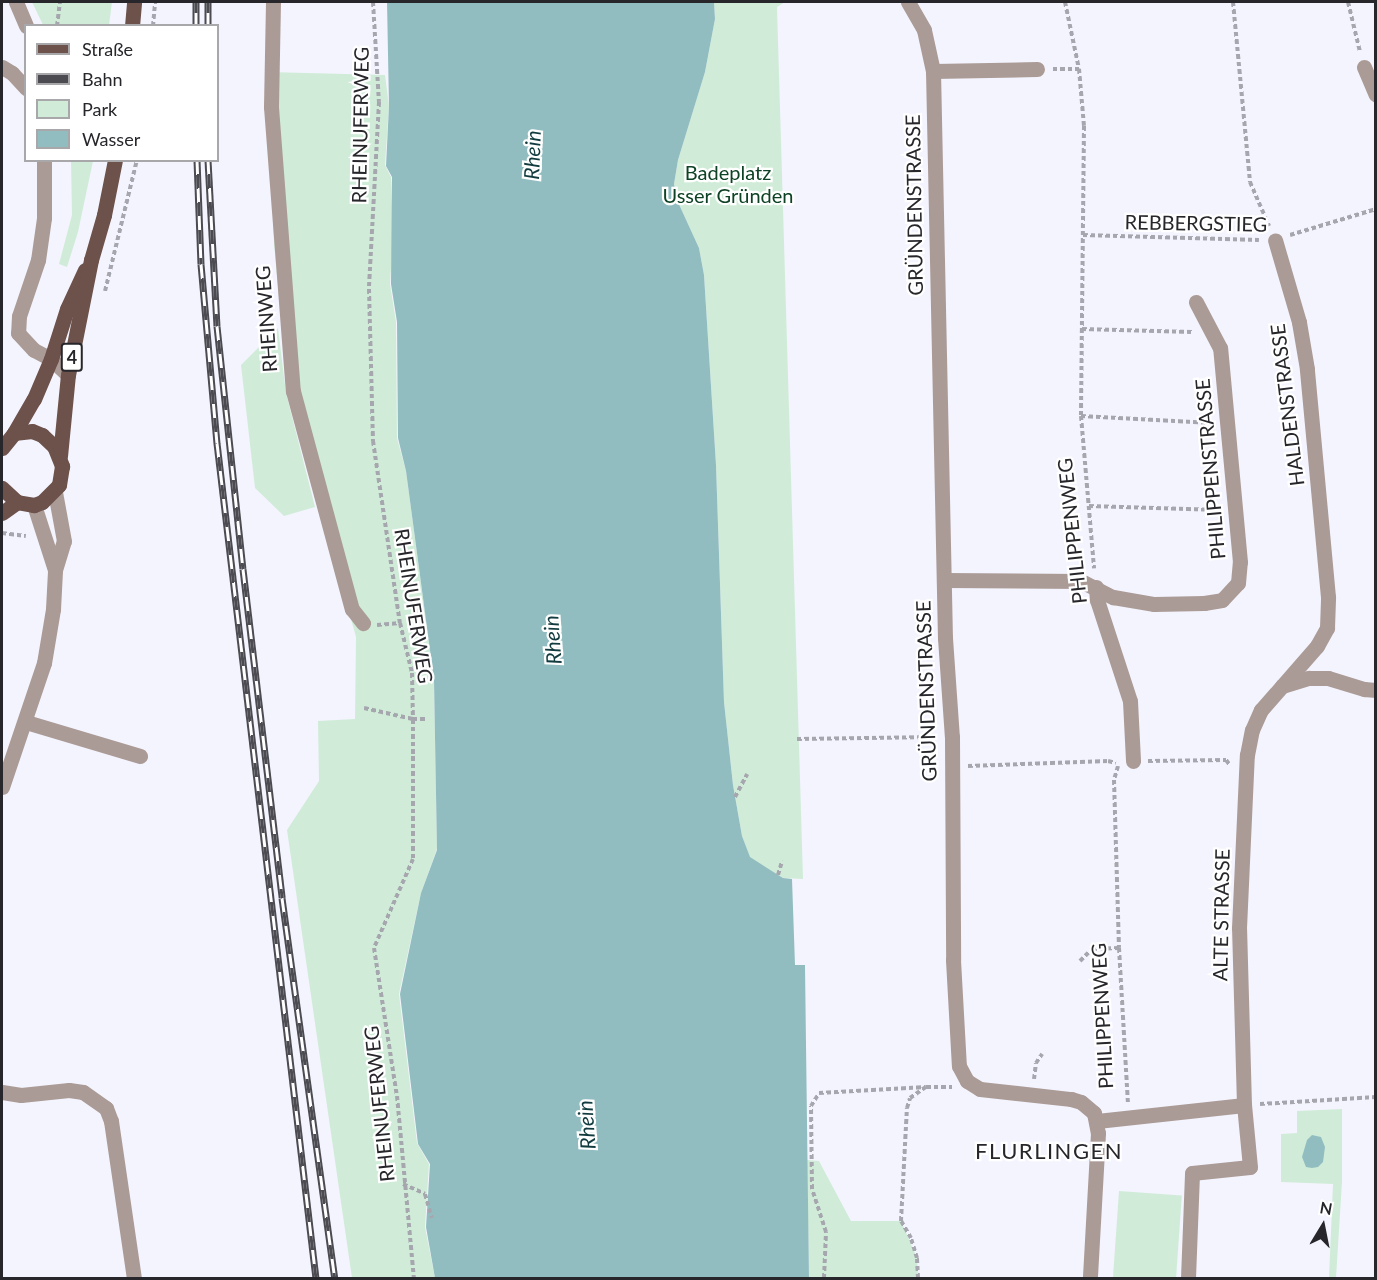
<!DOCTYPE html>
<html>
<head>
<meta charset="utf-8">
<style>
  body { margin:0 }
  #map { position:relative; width:1377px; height:1280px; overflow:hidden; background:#f4f4fe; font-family:Lato,sans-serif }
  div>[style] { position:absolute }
  .green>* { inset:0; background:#d0ecd8; transform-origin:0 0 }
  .water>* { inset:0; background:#92bdc0 }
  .path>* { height:4px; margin-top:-2px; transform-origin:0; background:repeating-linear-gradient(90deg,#a6a6ae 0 4.5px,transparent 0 7.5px) }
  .minor>* { height:15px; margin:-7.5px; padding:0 7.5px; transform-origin:7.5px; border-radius:7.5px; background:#ab9b97 }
  .major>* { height:15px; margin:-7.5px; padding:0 7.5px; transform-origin:7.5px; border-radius:7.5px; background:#6d514b }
  .rail>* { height:7px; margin-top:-3.5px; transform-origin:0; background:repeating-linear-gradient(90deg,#fff 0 14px,#4b4b51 0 28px); box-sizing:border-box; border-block:2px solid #4b4b51 }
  span { translate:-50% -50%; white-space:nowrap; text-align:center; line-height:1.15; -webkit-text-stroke:4.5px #fff; paint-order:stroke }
  .shield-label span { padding:2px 4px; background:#fff; border:2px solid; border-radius:4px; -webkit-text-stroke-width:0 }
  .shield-label { font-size:18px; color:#26262b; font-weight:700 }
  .street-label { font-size:20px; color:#26262b }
  .park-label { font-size:20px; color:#0d4224 }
  .water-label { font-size:21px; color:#113b3e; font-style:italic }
  .quarter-label { font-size:22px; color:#26262b; letter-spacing:1.5px }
  .frame { position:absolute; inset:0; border:3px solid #26262b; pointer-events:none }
  .legend { position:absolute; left:24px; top:24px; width:195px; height:138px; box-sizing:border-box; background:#fff; border:2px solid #a8a8aa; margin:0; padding:8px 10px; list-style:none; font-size:18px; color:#26262b }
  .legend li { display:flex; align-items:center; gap:12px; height:30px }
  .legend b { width:30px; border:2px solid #a8a8aa }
  .north { position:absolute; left:1293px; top:1196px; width:60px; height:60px; -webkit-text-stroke:4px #fff; paint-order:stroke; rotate:10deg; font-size:16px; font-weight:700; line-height:24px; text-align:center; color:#26262b }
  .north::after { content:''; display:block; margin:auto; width:21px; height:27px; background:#26262b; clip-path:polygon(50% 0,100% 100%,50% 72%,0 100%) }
</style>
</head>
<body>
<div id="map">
  <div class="green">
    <i style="clip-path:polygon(32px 2px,112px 2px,109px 25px,43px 25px)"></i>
    <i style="clip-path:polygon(714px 2px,785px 2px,777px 7px,803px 879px,783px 878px,750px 858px,742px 836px,733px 785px,724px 702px,716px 465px,704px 275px,699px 248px,677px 200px,674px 184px,678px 160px,705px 72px,715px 19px)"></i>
    <i style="clip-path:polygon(268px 72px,385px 75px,389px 106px,385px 165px,391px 177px,393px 237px,390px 284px,396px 322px,397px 438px,406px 471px,434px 680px,437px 849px,421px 893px,399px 994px,417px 1143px,429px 1164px,425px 1227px,435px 1278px,352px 1278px,287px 830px,319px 781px,318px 721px,355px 719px,356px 637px,288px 393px,274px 244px)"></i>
    <i style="clip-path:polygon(71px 161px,93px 161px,78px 232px,67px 267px,59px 264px,72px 215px)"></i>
    <i style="clip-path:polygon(278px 328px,286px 393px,315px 507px,284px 516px,255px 488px,241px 365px)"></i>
    <i style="clip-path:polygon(1342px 1109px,1342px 1182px,1336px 1278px,1329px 1278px,1333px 1184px,1281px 1182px,1281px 1134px,1297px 1133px,1297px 1111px)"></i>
    <i style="clip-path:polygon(807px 1160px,819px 1161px,851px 1221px,901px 1221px,917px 1258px,918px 1278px,809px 1278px)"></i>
    <i style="left:1119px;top:1191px;width:63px;height:87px;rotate:4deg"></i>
  </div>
  <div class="water">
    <i style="clip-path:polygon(387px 2px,714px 2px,715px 19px,705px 72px,678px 160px,674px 184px,677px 200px,699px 248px,704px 275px,716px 465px,724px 702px,733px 785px,742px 836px,750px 857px,783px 878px,792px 879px,795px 965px,805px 965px,809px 1278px,435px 1278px,426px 1227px,430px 1164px,418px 1144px,400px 994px,421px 893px,437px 850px,434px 680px,406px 471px,398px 438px,397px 322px,391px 284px,392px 177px,386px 166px,389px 106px)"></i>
    <i style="clip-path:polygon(1312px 1135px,1321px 1137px,1325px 1147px,1323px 1162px,1318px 1167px,1312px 1168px,1306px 1167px,1302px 1157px,1307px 1140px)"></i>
  </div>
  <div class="path">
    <i style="left:373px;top:2px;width:100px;rotate:86.6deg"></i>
    <i style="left:379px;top:102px;width:187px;rotate:93.1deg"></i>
    <i style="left:369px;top:289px;width:152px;rotate:88.5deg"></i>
    <i style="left:373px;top:441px;width:184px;rotate:81.6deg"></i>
    <i style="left:400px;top:623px;width:51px;rotate:76.5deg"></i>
    <i style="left:412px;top:673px;width:46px;rotate:88.8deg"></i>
    <i style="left:413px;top:719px;width:140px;rotate:90deg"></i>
    <i style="left:413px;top:859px;width:97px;rotate:113.7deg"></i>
    <i style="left:374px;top:948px;width:150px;rotate:81.2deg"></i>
    <i style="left:397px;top:1096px;width:183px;rotate:84.7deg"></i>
    <i style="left:1065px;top:2px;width:68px;rotate:78.2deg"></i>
    <i style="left:1079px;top:69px;width:57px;rotate:85deg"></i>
    <i style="left:1084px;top:126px;width:290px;rotate:90.6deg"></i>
    <i style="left:1081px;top:416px;width:153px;rotate:85.1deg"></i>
    <i style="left:1233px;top:2px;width:181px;rotate:84.6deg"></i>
    <i style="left:1250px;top:182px;width:48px;rotate:66.6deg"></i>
    <i style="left:1348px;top:2px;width:51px;rotate:76.5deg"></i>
    <i style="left:57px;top:26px;width:24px;rotate:-83deg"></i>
    <i style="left:153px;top:26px;width:24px;rotate:-85deg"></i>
    <i style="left:1053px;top:69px;width:26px"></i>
    <i style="left:1083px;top:235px;width:176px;rotate:1.6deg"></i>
    <i style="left:1290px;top:235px;width:90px;rotate:-16.8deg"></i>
    <i style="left:105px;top:291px;width:135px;rotate:-76.3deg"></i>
    <i style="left:1082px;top:329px;width:110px;rotate:1.6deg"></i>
    <i style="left:1081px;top:416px;width:131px;rotate:3.1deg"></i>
    <i style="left:1089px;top:506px;width:131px;rotate:1.7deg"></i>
    <i style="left:2px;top:533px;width:24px;rotate:7deg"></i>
    <i style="left:377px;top:625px;width:23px;rotate:-5deg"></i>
    <i style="left:364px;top:708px;width:50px;rotate:12.7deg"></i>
    <i style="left:413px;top:719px;width:15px"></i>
    <i style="left:797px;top:739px;width:140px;rotate:-0.8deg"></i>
    <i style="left:1148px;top:761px;width:78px;rotate:-0.7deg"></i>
    <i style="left:1226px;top:760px;width:5px;rotate:53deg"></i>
    <i style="left:968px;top:766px;width:140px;rotate:-2deg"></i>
    <i style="left:1108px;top:761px;width:8px;rotate:14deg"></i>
    <i style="left:1118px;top:766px;width:15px;rotate:106deg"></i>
    <i style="left:1114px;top:780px;width:168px;rotate:88.3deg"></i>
    <i style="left:1119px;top:948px;width:155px;rotate:86.7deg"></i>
    <i style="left:735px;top:797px;width:26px;rotate:-62deg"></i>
    <i style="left:778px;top:875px;width:15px;rotate:-74deg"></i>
    <i style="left:1080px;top:961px;width:17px;rotate:-45deg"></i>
    <i style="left:1092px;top:949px;width:27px;rotate:-2deg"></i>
    <i style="left:1034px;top:1079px;width:16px;rotate:-83deg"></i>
    <i style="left:1036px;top:1063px;width:11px;rotate:-56deg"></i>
    <i style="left:1260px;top:1104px;width:116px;rotate:-3.5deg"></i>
    <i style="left:403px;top:1184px;width:24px;rotate:24deg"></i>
    <i style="left:425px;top:1194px;width:25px;rotate:74deg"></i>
    <i style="left:824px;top:1278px;width:46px;rotate:-87.5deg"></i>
    <i style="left:826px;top:1232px;width:45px;rotate:-108deg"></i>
    <i style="left:812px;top:1189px;width:83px;rotate:-90.7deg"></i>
    <i style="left:811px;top:1106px;width:15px;rotate:-58deg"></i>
    <i style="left:819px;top:1093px;width:107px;rotate:-3.2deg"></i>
    <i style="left:918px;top:1278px;width:20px;rotate:-93deg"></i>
    <i style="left:917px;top:1258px;width:21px;rotate:-107deg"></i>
    <i style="left:911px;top:1238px;width:20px;rotate:-120deg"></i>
    <i style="left:901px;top:1221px;width:113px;rotate:-87deg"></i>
    <i style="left:907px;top:1108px;width:10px;rotate:-73deg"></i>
    <i style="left:910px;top:1098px;width:19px;rotate:-35deg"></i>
    <i style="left:926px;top:1087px;width:26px"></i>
  </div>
  <div class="minor">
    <i style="left:16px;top:2px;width:26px;rotate:67deg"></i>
    <i style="left:273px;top:2px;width:105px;rotate:91.1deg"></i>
    <i style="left:271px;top:107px;width:285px;rotate:85.6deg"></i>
    <i style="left:293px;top:391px;width:226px;rotate:74.9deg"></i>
    <i style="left:352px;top:609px;width:18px;rotate:52deg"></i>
    <i style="left:908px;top:2px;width:32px;rotate:60deg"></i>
    <i style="left:924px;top:30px;width:42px;rotate:77.6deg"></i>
    <i style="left:933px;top:71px;width:567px;rotate:88.79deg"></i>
    <i style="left:945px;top:638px;width:99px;rotate:86deg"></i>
    <i style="left:952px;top:737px;width:223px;rotate:89.7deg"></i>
    <i style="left:953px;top:960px;width:106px;rotate:86.8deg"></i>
    <i style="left:959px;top:1066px;width:17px;rotate:62deg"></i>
    <i style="left:967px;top:1081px;width:15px;rotate:32deg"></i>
    <i style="left:980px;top:1089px;width:92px;rotate:6.3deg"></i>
    <i style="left:1071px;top:1099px;width:10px;rotate:17deg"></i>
    <i style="left:1081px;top:1102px;width:17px;rotate:40deg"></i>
    <i style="left:1094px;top:1113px;width:20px;rotate:79deg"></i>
    <i style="left:1098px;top:1133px;width:145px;rotate:93.2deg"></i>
    <i style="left:2px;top:67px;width:12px;rotate:31deg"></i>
    <i style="left:12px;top:73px;width:21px;rotate:47deg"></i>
    <i style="left:1364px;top:67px;width:30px;rotate:67deg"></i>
    <i style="left:933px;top:71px;width:104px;rotate:-1.1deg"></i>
    <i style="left:44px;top:160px;width:58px;rotate:90deg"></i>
    <i style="left:44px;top:218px;width:42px;rotate:98.1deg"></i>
    <i style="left:38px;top:260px;width:59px;rotate:108.7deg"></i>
    <i style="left:19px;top:316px;width:17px;rotate:93deg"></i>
    <i style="left:18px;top:333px;width:23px;rotate:47deg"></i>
    <i style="left:34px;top:350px;width:19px;rotate:28deg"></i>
    <i style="left:51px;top:359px;width:23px;rotate:43deg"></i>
    <i style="left:55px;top:570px;width:30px;rotate:-73deg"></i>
    <i style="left:64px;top:541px;width:50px;rotate:-100.4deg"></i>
    <i style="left:944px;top:580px;width:137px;rotate:0.4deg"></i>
    <i style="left:1081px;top:581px;width:36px;rotate:27deg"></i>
    <i style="left:1113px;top:597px;width:42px;rotate:9.7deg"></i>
    <i style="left:1154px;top:604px;width:50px;rotate:-1.1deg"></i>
    <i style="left:1204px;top:603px;width:18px;rotate:-9deg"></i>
    <i style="left:1222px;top:600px;width:23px;rotate:-47deg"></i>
    <i style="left:1238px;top:583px;width:21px;rotate:-85deg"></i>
    <i style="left:1240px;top:562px;width:215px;rotate:-95.3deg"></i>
    <i style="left:1220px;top:348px;width:52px;rotate:-117.6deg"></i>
    <i style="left:1096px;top:587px;width:13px;rotate:86deg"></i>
    <i style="left:1097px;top:600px;width:106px;rotate:71.9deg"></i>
    <i style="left:1130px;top:701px;width:60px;rotate:87.1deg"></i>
    <i style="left:1282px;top:686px;width:28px;rotate:-17deg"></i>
    <i style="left:1309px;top:678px;width:19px"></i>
    <i style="left:1328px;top:678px;width:38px;rotate:17deg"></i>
    <i style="left:1364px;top:689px;width:12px;rotate:5deg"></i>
    <i style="left:26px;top:722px;width:119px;rotate:16.6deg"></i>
    <i style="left:2px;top:787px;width:131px;rotate:-71.3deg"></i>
    <i style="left:44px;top:663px;width:55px;rotate:-80.5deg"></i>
    <i style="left:53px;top:609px;width:39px;rotate:-87deg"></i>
    <i style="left:55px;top:570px;width:68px;rotate:-107.9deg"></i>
    <i style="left:2px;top:1092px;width:19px;rotate:9deg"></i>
    <i style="left:21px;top:1095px;width:48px;rotate:-5.9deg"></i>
    <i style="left:69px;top:1090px;width:14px;rotate:8deg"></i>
    <i style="left:83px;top:1092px;width:28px;rotate:35deg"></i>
    <i style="left:106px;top:1108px;width:14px;rotate:69deg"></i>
    <i style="left:111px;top:1121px;width:159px;rotate:81.7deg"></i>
    <i style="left:1097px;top:1121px;width:148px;rotate:-6.2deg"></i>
    <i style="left:1244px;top:1105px;width:177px;rotate:-91.6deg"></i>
    <i style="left:1239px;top:928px;width:173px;rotate:-87.4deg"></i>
    <i style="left:1247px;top:755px;width:25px;rotate:-79deg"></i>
    <i style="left:1252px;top:730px;width:22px;rotate:-66deg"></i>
    <i style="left:1261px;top:710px;width:85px;rotate:-48.8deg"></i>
    <i style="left:1317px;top:646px;width:21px;rotate:-61deg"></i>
    <i style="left:1327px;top:628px;width:31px;rotate:-88deg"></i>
    <i style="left:1328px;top:597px;width:229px;rotate:-95.3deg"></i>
    <i style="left:1307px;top:369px;width:48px;rotate:-99.7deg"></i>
    <i style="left:1299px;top:322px;width:85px;rotate:-106.3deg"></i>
    <i style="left:1188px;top:1278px;width:105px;rotate:-87.8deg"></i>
    <i style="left:1192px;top:1173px;width:58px;rotate:-5.9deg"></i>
    <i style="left:1250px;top:1167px;width:62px;rotate:-95.5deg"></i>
  </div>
  <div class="major">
    <i style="left:132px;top:26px;width:24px;rotate:-85deg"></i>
    <i style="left:14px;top:433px;width:39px;rotate:-60deg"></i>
    <i style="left:34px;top:399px;width:43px;rotate:-67deg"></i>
    <i style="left:51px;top:359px;width:52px;rotate:-72.3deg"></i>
    <i style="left:67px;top:309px;width:43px;rotate:-65.2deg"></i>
    <i style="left:2px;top:448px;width:19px;rotate:-51deg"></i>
    <i style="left:14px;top:433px;width:18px;rotate:-6deg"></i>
    <i style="left:32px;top:431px;width:11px;rotate:22deg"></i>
    <i style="left:42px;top:435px;width:16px;rotate:43deg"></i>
    <i style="left:54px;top:446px;width:22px;rotate:68deg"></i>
    <i style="left:62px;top:466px;width:19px;rotate:99deg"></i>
    <i style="left:59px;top:485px;width:24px;rotate:135deg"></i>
    <i style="left:42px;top:502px;width:9px;rotate:159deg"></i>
    <i style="left:34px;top:505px;width:17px;rotate:-170deg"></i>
    <i style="left:17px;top:502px;width:21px;rotate:-137deg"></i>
    <i style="left:60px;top:456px;width:81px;rotate:-84.4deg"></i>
    <i style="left:68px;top:375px;width:117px;rotate:-78.7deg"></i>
    <i style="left:91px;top:260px;width:47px;rotate:-73.9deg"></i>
    <i style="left:104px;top:215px;width:56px;rotate:-78.7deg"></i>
    <i style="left:2px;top:513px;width:19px;rotate:-36deg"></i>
  </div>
  <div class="rail">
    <i style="left:196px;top:26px;width:24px;rotate:-90deg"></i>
    <i style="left:208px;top:26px;width:24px;rotate:-90deg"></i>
    <i style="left:197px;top:160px;width:104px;rotate:87.8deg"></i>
    <i style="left:201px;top:264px;width:180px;rotate:84.9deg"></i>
    <i style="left:217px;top:443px;width:841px;rotate:83.24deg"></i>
    <i style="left:208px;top:160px;width:166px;rotate:86.9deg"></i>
    <i style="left:217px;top:326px;width:244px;rotate:83.9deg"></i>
    <i style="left:243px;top:569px;width:331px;rotate:83.2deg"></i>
    <i style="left:282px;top:898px;width:384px;rotate:82.1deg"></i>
  </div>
  <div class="shield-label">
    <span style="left:72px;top:357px">4</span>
  </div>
  <div class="street-label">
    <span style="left:360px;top:125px;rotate:-89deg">RHEINUFERWEG</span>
    <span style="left:914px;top:205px;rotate:-91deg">GRÜNDENSTRASSE</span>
    <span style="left:1196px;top:223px;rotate:1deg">REBBERGSTIEG</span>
    <span style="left:266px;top:319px;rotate:-94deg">RHEINWEG</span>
    <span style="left:1287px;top:405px;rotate:-97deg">HALDENSTRASSE</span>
    <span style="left:1210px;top:469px;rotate:-95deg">PHILIPPENSTRASSE</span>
    <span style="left:1072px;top:531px;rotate:-96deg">PHILIPPENWEG</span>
    <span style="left:414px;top:606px;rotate:81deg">RHEINUFERWEG</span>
    <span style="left:926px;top:691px;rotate:-92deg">GRÜNDENSTRASSE</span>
    <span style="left:1221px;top:915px;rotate:-89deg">ALTE STRASSE</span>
    <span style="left:1102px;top:1016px;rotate:-93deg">PHILIPPENWEG</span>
    <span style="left:379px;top:1104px;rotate:-96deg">RHEINUFERWEG</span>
  </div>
  <div class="park-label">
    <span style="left:728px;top:184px">Badeplatz<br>Usser Gründen</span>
  </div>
  <div class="water-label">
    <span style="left:532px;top:155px;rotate:-88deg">Rhein</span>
    <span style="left:552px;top:640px;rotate:-94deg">Rhein</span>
    <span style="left:586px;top:1125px;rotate:-94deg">Rhein</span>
  </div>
  <div class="quarter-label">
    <span style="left:1049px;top:1151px">FLURLINGEN</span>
  </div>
  <div class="frame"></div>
  <ul class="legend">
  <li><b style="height:8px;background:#6d514b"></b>Straße</li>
  <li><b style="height:8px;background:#4b4b51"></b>Bahn</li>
  <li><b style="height:16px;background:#d0ecd8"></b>Park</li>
  <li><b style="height:16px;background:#92bdc0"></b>Wasser</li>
  </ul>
  <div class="north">N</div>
</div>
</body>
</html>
